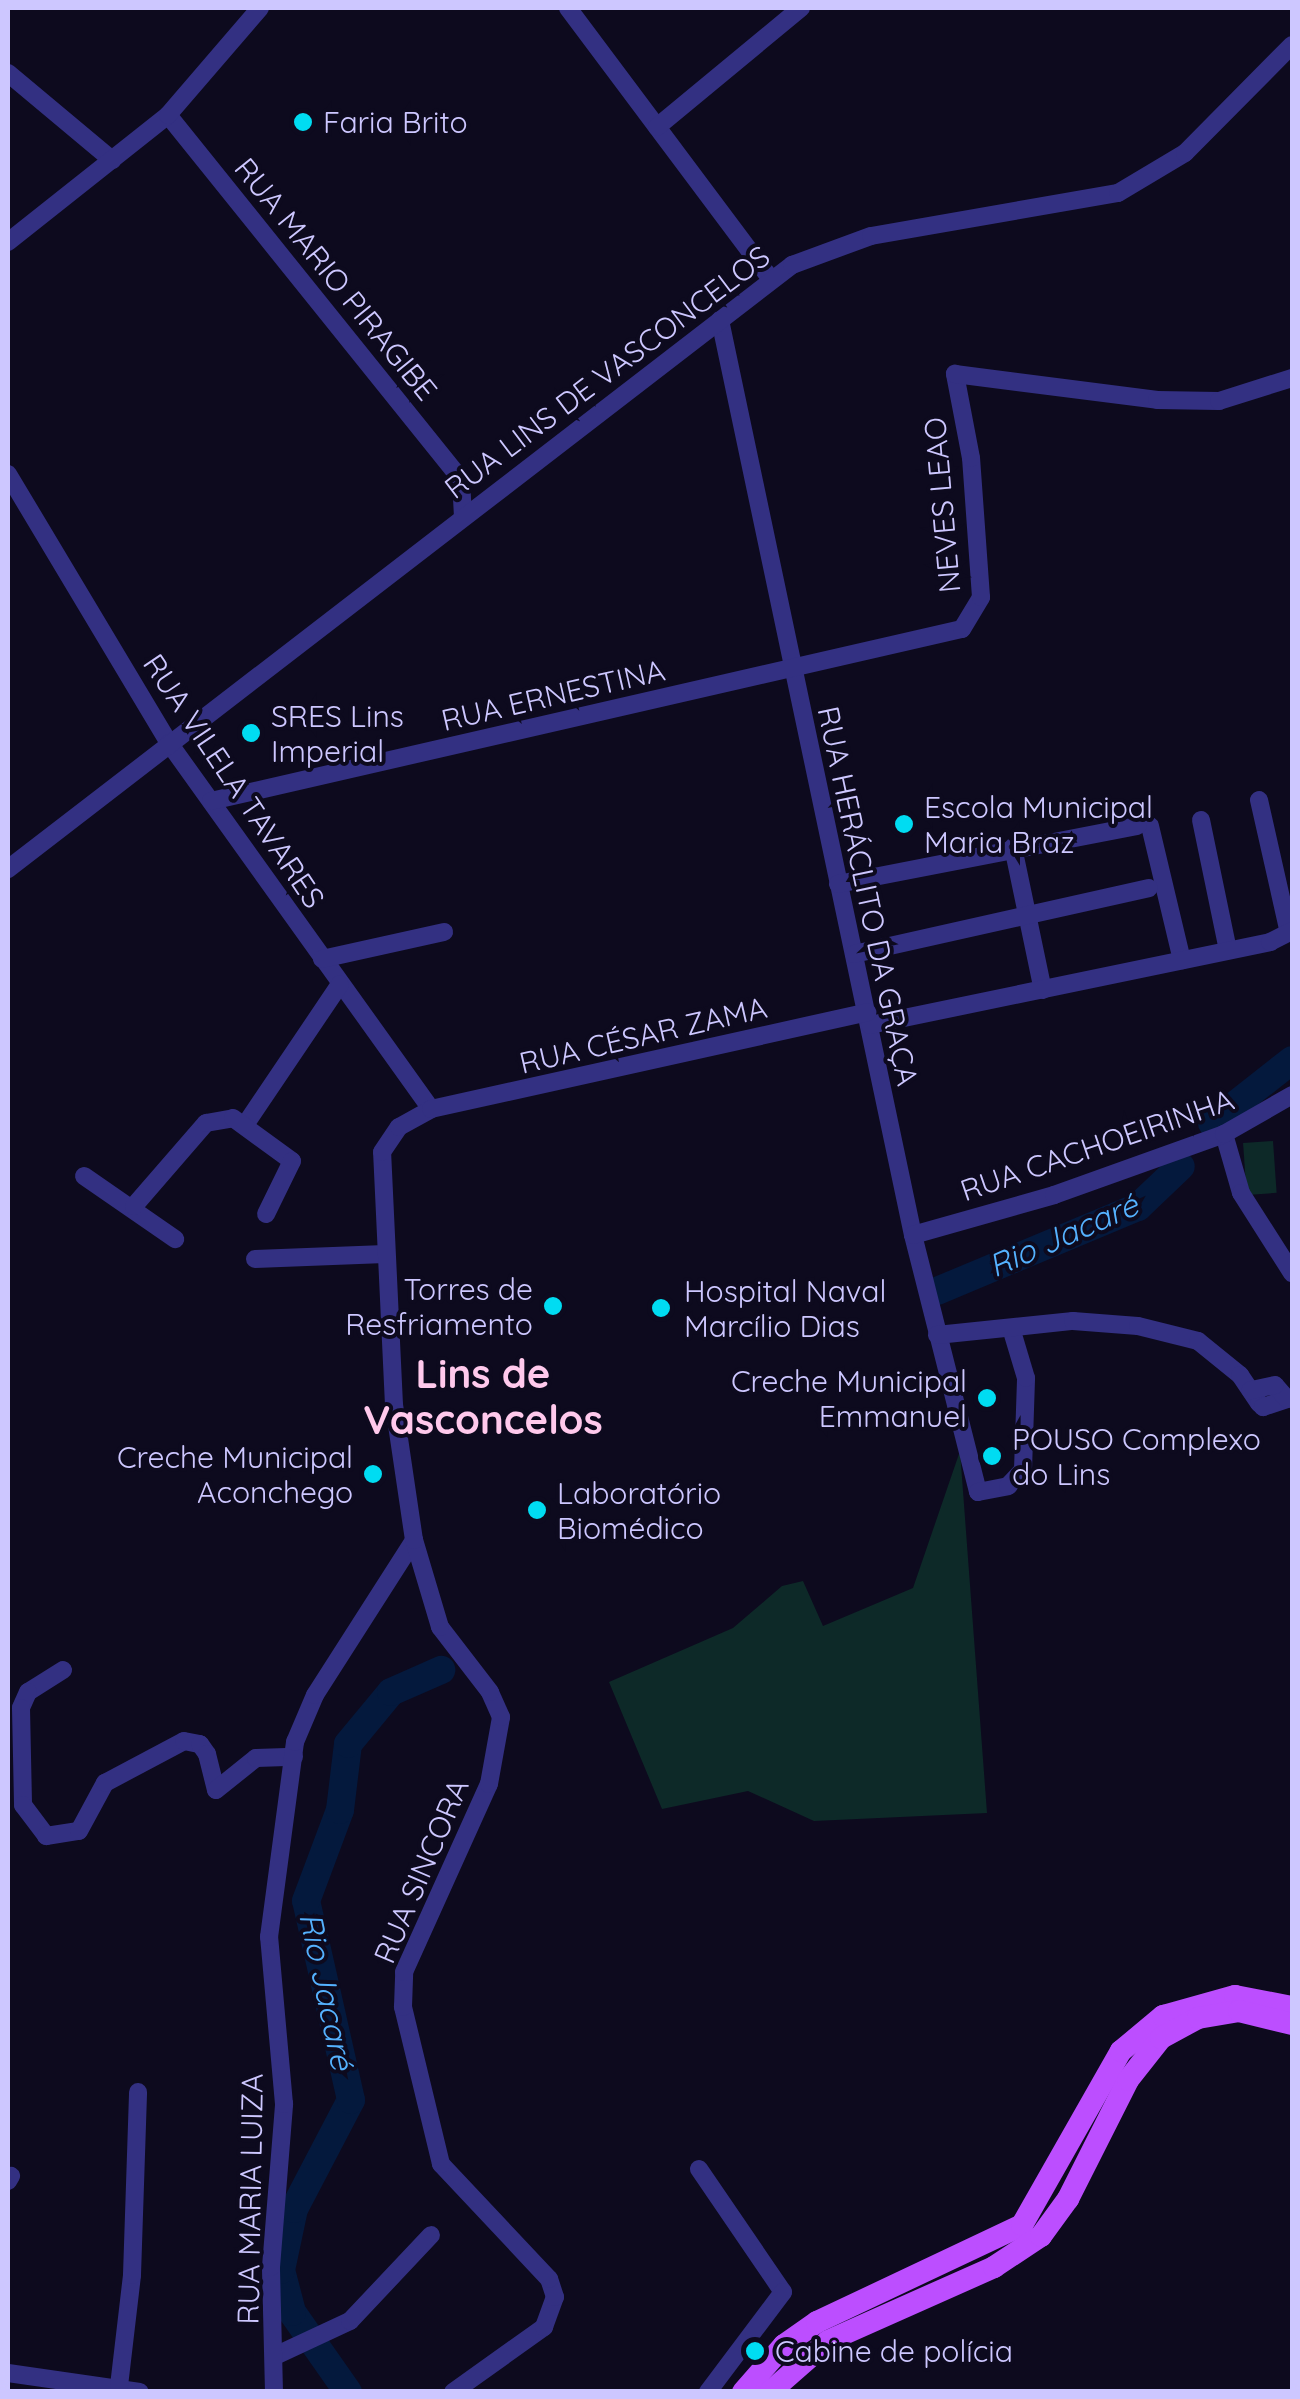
<!DOCTYPE html>
<html>
<head>
<meta charset="utf-8">
<style>
  body { margin:0 }
  #map { position:relative; width:1300px; height:2399px; overflow:hidden; background:#0d0a1e; font-family:Quicksand,sans-serif }
  div>[style] { position:absolute }
  .green>* { inset:0; background:#0d2928; transform-origin:0 0 }
  .river>* { height:28px; margin:-14px; padding:0 14px; transform-origin:14px; border-radius:14px; background:#04193d }
  .minor>* { height:18px; margin:-9px; padding:0 9px; transform-origin:9px; border-radius:9px; background:#333082 }
  .major>* { height:22px; margin:-11px; padding:0 11px; transform-origin:11px; border-radius:11px; background:#bc4eff }
  .dots>* { width:28px; height:28px; translate:-50% -50%; box-sizing:border-box; border:5px solid #0d0a1e; border-radius:50% }
  span { translate:-50% -50%; white-space:nowrap; text-align:center; line-height:1.15; -webkit-text-stroke:8px #0d0a1e; paint-order:stroke }
  .poi-label { font-size:30px; color:#cdc7ff }
  .left { translate:0 -50%; text-align:left }
  .right { translate:-100% -50%; text-align:right }
  .street-label { font-size:30px; color:#cdc7ff }
  .water-label { font-size:32px; color:#55b2ff; font-style:italic }
  .district-label { font-size:40px; color:#ffc9ec; font-weight:700 }
  .frame { position:absolute; inset:0; border:10px solid #cdc7ff; pointer-events:none }
</style>
</head>
<body>
<div id="map">
  <div class="green">
    <i style="left:1273px;top:1141px;width:52px;height:30px;rotate:86deg"></i>
    <i style="clip-path:polygon(960px 1451px,987px 1813px,814px 1821px,748px 1791px,662px 1809px,609px 1682px,733px 1628px,782px 1586px,803px 1581px,823px 1626px,913px 1588px)"></i>
  </div>
  <div class="river">
    <i style="left:1212px;top:1123px;width:102px;rotate:-38.2deg"></i>
    <i style="left:937px;top:1291px;width:218px;rotate:-22.7deg"></i>
    <i style="left:1138px;top:1207px;width:59px;rotate:-43.6deg"></i>
    <i style="left:348px;top:2392px;width:98px;rotate:-125deg"></i>
    <i style="left:292px;top:2312px;width:43px;rotate:-104.7deg"></i>
    <i style="left:281px;top:2270px;width:62px;rotate:-78deg"></i>
    <i style="left:294px;top:2209px;width:123px;rotate:-62.4deg"></i>
    <i style="left:351px;top:2100px;width:204px;rotate:-102.7deg"></i>
    <i style="left:306px;top:1901px;width:97px;rotate:-69.5deg"></i>
    <i style="left:340px;top:1810px;width:66px;rotate:-83.1deg"></i>
    <i style="left:348px;top:1744px;width:67px;rotate:-50.4deg"></i>
    <i style="left:391px;top:1692px;width:55px;rotate:-23.7deg"></i>
  </div>
  <div class="minor">
    <i style="left:568px;top:8px;width:339px;rotate:53.2deg"></i>
    <i style="left:8px;top:73px;width:136px;rotate:39.9deg"></i>
    <i style="left:168px;top:115px;width:467px;rotate:51.2deg"></i>
    <i style="left:461px;top:479px;width:37px;rotate:87deg"></i>
    <i style="left:657px;top:127px;width:187px;rotate:-39.6deg"></i>
    <i style="left:8px;top:242px;width:204px;rotate:-38.4deg"></i>
    <i style="left:168px;top:115px;width:141px;rotate:-49.3deg"></i>
    <i style="left:720px;top:320px;width:935px;rotate:78.09deg"></i>
    <i style="left:913px;top:1235px;width:265px;rotate:75.8deg"></i>
    <i style="left:978px;top:1492px;width:31px;rotate:-11deg"></i>
    <i style="left:1008px;top:1486px;width:22px;rotate:-47deg"></i>
    <i style="left:1023px;top:1470px;width:92px;rotate:-88.1deg"></i>
    <i style="left:1026px;top:1378px;width:52px;rotate:-106.7deg"></i>
    <i style="left:8px;top:474px;width:313px;rotate:59.1deg"></i>
    <i style="left:169px;top:743px;width:450px;rotate:54.4deg"></i>
    <i style="left:1259px;top:800px;width:136px;rotate:77.3deg"></i>
    <i style="left:211px;top:801px;width:770px;rotate:-12.9deg"></i>
    <i style="left:962px;top:629px;width:37px;rotate:-59deg"></i>
    <i style="left:981px;top:597px;width:139px;rotate:-94.1deg"></i>
    <i style="left:971px;top:458px;width:86px;rotate:-100.8deg"></i>
    <i style="left:955px;top:374px;width:204px;rotate:7.3deg"></i>
    <i style="left:1157px;top:400px;width:62px;rotate:0.9deg"></i>
    <i style="left:1219px;top:401px;width:77px;rotate:-17.5deg"></i>
    <i style="left:1201px;top:820px;width:133px;rotate:78.3deg"></i>
    <i style="left:1150px;top:826px;width:138px;rotate:76.6deg"></i>
    <i style="left:1013px;top:847px;width:146px;rotate:78.2deg"></i>
    <i style="left:8px;top:869px;width:990px;rotate:-37.61deg"></i>
    <i style="left:792px;top:265px;width:84px;rotate:-20.2deg"></i>
    <i style="left:871px;top:236px;width:251px;rotate:-9.9deg"></i>
    <i style="left:1118px;top:193px;width:78px;rotate:-30.8deg"></i>
    <i style="left:1185px;top:153px;width:152px;rotate:-45.3deg"></i>
    <i style="left:838px;top:884px;width:305px;rotate:-11deg"></i>
    <i style="left:854px;top:954px;width:302px;rotate:-12.6deg"></i>
    <i style="left:322px;top:959px;width:125px;rotate:-12.5deg"></i>
    <i style="left:870px;top:1025px;width:409px;rotate:-11.7deg"></i>
    <i style="left:1270px;top:942px;width:25px;rotate:-27deg"></i>
    <i style="left:247px;top:1122px;width:166px;rotate:-56deg"></i>
    <i style="left:1224px;top:1134px;width:61px;rotate:73.9deg"></i>
    <i style="left:1241px;top:1193px;width:95px;rotate:57.5deg"></i>
    <i style="left:84px;top:1176px;width:111px;rotate:34.7deg"></i>
    <i style="left:134px;top:1206px;width:110px;rotate:-49.1deg"></i>
    <i style="left:206px;top:1123px;width:27px;rotate:-10deg"></i>
    <i style="left:233px;top:1118px;width:73px;rotate:36.1deg"></i>
    <i style="left:292px;top:1161px;width:59px;rotate:116.1deg"></i>
    <i style="left:913px;top:1235px;width:147px;rotate:-15.8deg"></i>
    <i style="left:1054px;top:1195px;width:181px;rotate:-19.7deg"></i>
    <i style="left:1224px;top:1134px;width:78px;rotate:-29.8deg"></i>
    <i style="left:255px;top:1259px;width:130px;rotate:-2.2deg"></i>
    <i style="left:937px;top:1335px;width:137px;rotate:-5.9deg"></i>
    <i style="left:1073px;top:1321px;width:65px;rotate:4.4deg"></i>
    <i style="left:1138px;top:1326px;width:62px;rotate:14deg"></i>
    <i style="left:1198px;top:1341px;width:54px;rotate:39deg"></i>
    <i style="left:1240px;top:1375px;width:34px;rotate:56deg"></i>
    <i style="left:1259px;top:1403px;width:6px;rotate:45deg"></i>
    <i style="left:1263px;top:1407px;width:25px;rotate:-18deg"></i>
    <i style="left:1287px;top:1399px;width:18px;rotate:-131deg"></i>
    <i style="left:1275px;top:1385px;width:25px;rotate:168deg"></i>
    <i style="left:63px;top:1670px;width:41px;rotate:147.8deg"></i>
    <i style="left:28px;top:1692px;width:17px;rotate:114deg"></i>
    <i style="left:21px;top:1708px;width:97px;rotate:88.8deg"></i>
    <i style="left:23px;top:1805px;width:39px;rotate:53deg"></i>
    <i style="left:46px;top:1836px;width:33px;rotate:-9deg"></i>
    <i style="left:79px;top:1831px;width:55px;rotate:-61.6deg"></i>
    <i style="left:105px;top:1783px;width:89px;rotate:-28deg"></i>
    <i style="left:184px;top:1741px;width:16px;rotate:11deg"></i>
    <i style="left:200px;top:1744px;width:12px;rotate:55deg"></i>
    <i style="left:207px;top:1754px;width:37px;rotate:76deg"></i>
    <i style="left:216px;top:1790px;width:51px;rotate:-38.7deg"></i>
    <i style="left:256px;top:1758px;width:38px;rotate:-2deg"></i>
    <i style="left:699px;top:2169px;width:149px;rotate:55.7deg"></i>
    <i style="left:783px;top:2292px;width:125px;rotate:126.9deg"></i>
    <i style="left:8px;top:2181px;width:6px;rotate:-59deg"></i>
    <i style="left:277px;top:2355px;width:81px;rotate:-25deg"></i>
    <i style="left:350px;top:2321px;width:118px;rotate:-46.7deg"></i>
    <i style="left:8px;top:2373px;width:133px;rotate:8.2deg"></i>
    <i style="left:119px;top:2386px;width:112px;rotate:-83.3deg"></i>
    <i style="left:132px;top:2275px;width:183px;rotate:-88.1deg"></i>
    <i style="left:274px;top:2392px;width:125px;rotate:-91.4deg"></i>
    <i style="left:271px;top:2267px;width:164px;rotate:-85.4deg"></i>
    <i style="left:284px;top:2104px;width:168px;rotate:-95.1deg"></i>
    <i style="left:269px;top:1937px;width:197px;rotate:-82.4deg"></i>
    <i style="left:295px;top:1742px;width:51px;rotate:-66.9deg"></i>
    <i style="left:315px;top:1695px;width:184px;rotate:-57.4deg"></i>
    <i style="left:453px;top:2392px;width:112px;rotate:-35.5deg"></i>
    <i style="left:544px;top:2327px;width:32px;rotate:-70deg"></i>
    <i style="left:555px;top:2297px;width:19px;rotate:-108deg"></i>
    <i style="left:549px;top:2279px;width:158px;rotate:-133.2deg"></i>
    <i style="left:441px;top:2164px;width:162px;rotate:-103.6deg"></i>
    <i style="left:403px;top:2007px;width:35px;rotate:-88deg"></i>
    <i style="left:404px;top:1972px;width:206px;rotate:-65.7deg"></i>
    <i style="left:489px;top:1784px;width:68px;rotate:-79.8deg"></i>
    <i style="left:501px;top:1717px;width:27px;rotate:-114deg"></i>
    <i style="left:490px;top:1692px;width:82px;rotate:-127.6deg"></i>
    <i style="left:440px;top:1627px;width:91px;rotate:-106.6deg"></i>
    <i style="left:414px;top:1540px;width:136px;rotate:-98.4deg"></i>
    <i style="left:394px;top:1405px;width:253px;rotate:-92.7deg"></i>
    <i style="left:382px;top:1152px;width:30px;rotate:-56deg"></i>
    <i style="left:399px;top:1127px;width:37px;rotate:-29deg"></i>
    <i style="left:431px;top:1109px;width:447px;rotate:-12.5deg"></i>
  </div>
  <div class="major">
    <i style="left:743px;top:2392px;width:62px;rotate:-48.9deg"></i>
    <i style="left:784px;top:2345px;width:40px;rotate:-34.9deg"></i>
    <i style="left:817px;top:2322px;width:227px;rotate:-25.3deg"></i>
    <i style="left:1022px;top:2225px;width:200px;rotate:-60.4deg"></i>
    <i style="left:1121px;top:2051px;width:55px;rotate:-39.8deg"></i>
    <i style="left:1163px;top:2016px;width:75px;rotate:-15.5deg"></i>
    <i style="left:1235px;top:1996px;width:58px;rotate:10.9deg"></i>
    <i style="left:770px;top:2392px;width:77px;rotate:-41.3deg"></i>
    <i style="left:828px;top:2341px;width:182px;rotate:-24deg"></i>
    <i style="left:994px;top:2267px;width:56px;rotate:-33.4deg"></i>
    <i style="left:1041px;top:2236px;width:46px;rotate:-53.9deg"></i>
    <i style="left:1068px;top:2199px;width:133px;rotate:-63.2deg"></i>
    <i style="left:1128px;top:2080px;width:53px;rotate:-51.8deg"></i>
    <i style="left:1161px;top:2038px;width:42px;rotate:-28.4deg"></i>
    <i style="left:1198px;top:2018px;width:42px;rotate:-9.7deg"></i>
    <i style="left:1239px;top:2011px;width:55px;rotate:13.8deg"></i>
  </div>
  <div class="dots">
    <i style="left:303px;top:122px;background:#00dcf2"></i>
    <i style="left:251px;top:733px;background:#00dcf2"></i>
    <i style="left:904px;top:824px;background:#00dcf2"></i>
    <i style="left:553px;top:1306px;background:#00dcf2"></i>
    <i style="left:661px;top:1308px;background:#00dcf2"></i>
    <i style="left:987px;top:1398px;background:#00dcf2"></i>
    <i style="left:992px;top:1456px;background:#00dcf2"></i>
    <i style="left:373px;top:1474px;background:#00dcf2"></i>
    <i style="left:537px;top:1510px;background:#00dcf2"></i>
    <i style="left:755px;top:2351px;background:#00dcf2"></i>
  </div>
  <div class="poi-label">
    <span class="left" style="left:323px;top:122px">Faria Brito</span>
    <span class="left" style="left:271px;top:733px">SRES Lins<br>Imperial</span>
    <span class="left" style="left:924px;top:824px">Escola Municipal<br>Maria Braz</span>
    <span class="right" style="left:533px;top:1306px">Torres de<br>Resfriamento</span>
    <span class="left" style="left:684px;top:1308px">Hospital Naval<br>Marcílio Dias</span>
    <span class="right" style="left:967px;top:1398px">Creche Municipal<br>Emmanuel</span>
    <span class="left" style="left:1012px;top:1456px">POUSO Complexo<br>do Lins</span>
    <span class="right" style="left:353px;top:1474px">Creche Municipal<br>Aconchego</span>
    <span class="left" style="left:557px;top:1510px">Laboratório<br>Biomédico</span>
    <span class="left" style="left:775px;top:2351px">Cabine de polícia</span>
  </div>
  <div class="street-label">
    <span style="left:336px;top:279px;rotate:51deg">RUA MARIO PIRAGIBE</span>
    <span style="left:607px;top:372px;rotate:-37deg">RUA LINS DE VASCONCELOS</span>
    <span style="left:942px;top:505px;rotate:-95deg">NEVES LEAO</span>
    <span style="left:553px;top:695px;rotate:-13deg">RUA ERNESTINA</span>
    <span style="left:234px;top:781px;rotate:56deg">RUA VILELA TAVARES</span>
    <span style="left:868px;top:896px;rotate:78deg">RUA HERÁCLITO DA GRAÇA</span>
    <span style="left:643px;top:1035px;rotate:-13deg">RUA CÉSAR ZAMA</span>
    <span style="left:1097px;top:1145px;rotate:-19deg">RUA CACHOEIRINHA</span>
    <span style="left:421px;top:1871px;rotate:-67deg">RUA SINCORA</span>
    <span style="left:250px;top:2199px;rotate:-89deg">RUA MARIA LUIZA</span>
  </div>
  <div class="water-label">
    <span style="left:1063px;top:1235px;rotate:-24deg">Rio Jacaré</span>
    <span style="left:327px;top:1991px;rotate:78deg">Rio Jacaré</span>
  </div>
  <div class="district-label">
    <span style="left:483px;top:1396px">Lins de<br>Vasconcelos</span>
  </div>
  <div class="frame"></div>
</div>
</body>
</html>
